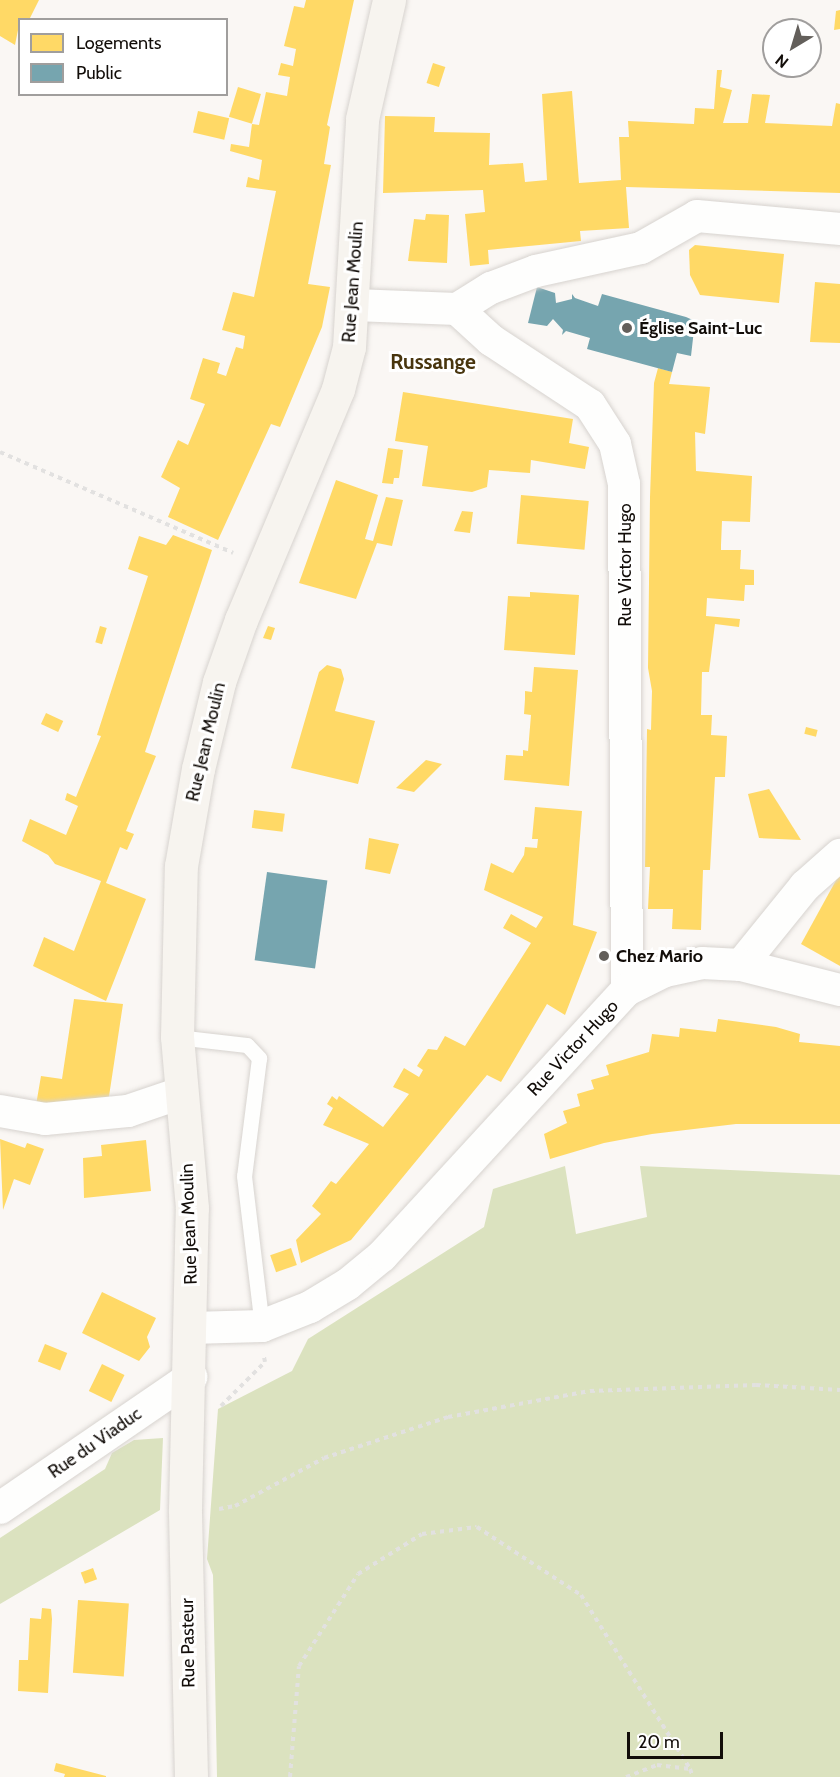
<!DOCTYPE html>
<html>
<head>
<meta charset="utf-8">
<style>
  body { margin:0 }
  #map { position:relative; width:840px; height:1777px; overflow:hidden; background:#faf7f4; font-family:Cabin,sans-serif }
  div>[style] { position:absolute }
  .green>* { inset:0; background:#dbe2bf }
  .homes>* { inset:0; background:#ffd966; transform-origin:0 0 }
  .public>* { inset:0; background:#76a5af; transform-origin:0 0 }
  .path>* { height:4px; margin-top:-2px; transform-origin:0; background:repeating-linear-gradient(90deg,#e2e1e0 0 4.5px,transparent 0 9px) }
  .roads { filter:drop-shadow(0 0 2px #d7d3cf) drop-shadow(0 0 2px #d7d3cf) }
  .service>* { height:15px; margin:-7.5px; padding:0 7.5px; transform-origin:7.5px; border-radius:7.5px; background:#fefefd }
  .minor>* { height:32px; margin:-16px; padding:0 16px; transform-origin:16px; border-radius:16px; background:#fefefd }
  .secondary>* { height:33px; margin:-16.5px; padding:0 16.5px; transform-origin:16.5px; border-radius:16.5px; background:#f7f4ef }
  .dots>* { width:16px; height:16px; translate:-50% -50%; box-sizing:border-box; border:3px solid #fff; border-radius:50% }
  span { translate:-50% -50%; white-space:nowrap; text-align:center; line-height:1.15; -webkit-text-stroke:6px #fff; paint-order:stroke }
  .street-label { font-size:18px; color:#120d09 }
  .poi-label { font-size:18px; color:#120d09; font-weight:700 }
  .left { translate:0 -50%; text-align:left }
  .quarter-label { font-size:21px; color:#48350e; font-weight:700 }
  .legend { position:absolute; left:18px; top:18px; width:210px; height:78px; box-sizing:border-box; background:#fff; border:2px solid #a09e9d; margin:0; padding:8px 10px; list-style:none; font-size:18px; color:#120d09 }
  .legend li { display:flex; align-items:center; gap:12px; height:30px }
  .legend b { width:30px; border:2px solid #a09e9d }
  .north { position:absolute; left:762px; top:18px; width:60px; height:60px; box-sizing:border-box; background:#fff; border:2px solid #a09e9d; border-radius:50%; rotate:218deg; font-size:16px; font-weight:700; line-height:24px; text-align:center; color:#120d09 }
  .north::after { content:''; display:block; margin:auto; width:21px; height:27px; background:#635f5b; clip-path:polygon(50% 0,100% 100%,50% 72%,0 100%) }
  .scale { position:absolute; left:627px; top:1732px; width:96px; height:27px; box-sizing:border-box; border:3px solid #120d09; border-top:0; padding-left:8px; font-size:18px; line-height:21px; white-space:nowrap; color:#120d09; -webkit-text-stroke:4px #fff; paint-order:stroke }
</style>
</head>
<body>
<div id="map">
  <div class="green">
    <i style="clip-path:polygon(565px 1166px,576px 1234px,647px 1217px,640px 1166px,840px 1175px,840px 1777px,217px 1777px,213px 1575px,207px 1559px,218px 1409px,292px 1371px,308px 1339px,484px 1227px,493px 1189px)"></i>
    <i style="clip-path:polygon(163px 1438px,160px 1510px,0 1604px,0 1538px,105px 1469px,112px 1453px,134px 1440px)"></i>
  </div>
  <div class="homes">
    <i style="clip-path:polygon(0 0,39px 0,29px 20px,20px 20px,15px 45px,0 36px)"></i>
    <i style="clip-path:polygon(306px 0,354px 0,327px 125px,330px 127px,324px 164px,331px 165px,308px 284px,330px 287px,322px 327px,280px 427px,271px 424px,218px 540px,168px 517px,180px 488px,161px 477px,178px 440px,188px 445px,205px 404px,190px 399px,203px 358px,220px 363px,217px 373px,226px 376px,236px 347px,243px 349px,245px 336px,222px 330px,233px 292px,254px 297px,276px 191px,246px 187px,248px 177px,259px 180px,262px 160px,230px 151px,231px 144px,249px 147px,252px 124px,259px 125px,266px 92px,287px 96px,290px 77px,278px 75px,281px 63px,293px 66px,296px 49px,284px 46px,294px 6px,304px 8px)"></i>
    <i style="clip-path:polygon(840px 10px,840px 29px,834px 30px,836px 11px)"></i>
    <i style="left:433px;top:63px;width:13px;height:21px;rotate:18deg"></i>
    <i style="clip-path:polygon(717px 70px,722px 70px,720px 87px,732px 90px,723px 123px,748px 123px,752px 94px,770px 95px,765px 123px,832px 126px,836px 103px,840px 104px,840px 193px,626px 187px,629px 228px,580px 231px,581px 241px,488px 250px,489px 264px,470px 266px,465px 214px,485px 212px,483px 190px,383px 193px,385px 116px,435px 117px,434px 132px,490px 133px,489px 165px,523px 163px,525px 182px,547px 180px,542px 94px,572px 91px,579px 183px,621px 180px,619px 137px,629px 137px,628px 121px,694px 124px,695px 108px,714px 109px)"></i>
    <i style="left:238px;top:87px;width:24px;height:31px;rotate:17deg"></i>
    <i style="left:198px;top:111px;width:32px;height:22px;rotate:13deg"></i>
    <i style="clip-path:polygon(426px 214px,449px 215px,447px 263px,408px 261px,414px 219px,425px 220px)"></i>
    <i style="clip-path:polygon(695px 245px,784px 254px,779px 303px,700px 295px,690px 275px,689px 250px)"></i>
    <i style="clip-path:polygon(815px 282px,840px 284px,840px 343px,810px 342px)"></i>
    <i style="clip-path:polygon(658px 368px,672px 372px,669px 384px,710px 387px,705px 434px,695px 432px,696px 471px,752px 476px,750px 522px,722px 521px,721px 545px,721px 550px,741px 550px,740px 569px,754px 570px,754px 585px,745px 585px,744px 601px,707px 598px,706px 616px,740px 619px,739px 627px,715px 624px,709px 672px,702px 672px,701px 715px,712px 715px,711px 735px,727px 736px,725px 777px,715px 777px,710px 870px,703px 870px,701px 930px,672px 929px,673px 909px,648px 909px,650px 867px,645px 867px,647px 729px,651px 730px,652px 691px,648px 668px,650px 497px,654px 383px)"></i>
    <i style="clip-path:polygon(403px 392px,573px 419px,569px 443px,589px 447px,585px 469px,531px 460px,530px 473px,489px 470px,487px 487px,472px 492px,422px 486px,428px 446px,395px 441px)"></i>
    <i style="clip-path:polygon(388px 448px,403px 450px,399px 478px,394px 478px,393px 484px,382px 483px)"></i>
    <i style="clip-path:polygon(336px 480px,378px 495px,365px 539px,373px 541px,386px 497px,403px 500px,392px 546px,377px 543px,356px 599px,299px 583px)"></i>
    <i style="left:521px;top:495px;width:68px;height:49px;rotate:5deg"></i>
    <i style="clip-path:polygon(462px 511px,473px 512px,470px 533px,454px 531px)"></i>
    <i style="clip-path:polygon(173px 535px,212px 550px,145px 752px,156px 756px,126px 831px,134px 834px,127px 850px,120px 847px,106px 883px,146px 899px,106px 1001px,33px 966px,44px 937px,74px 951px,101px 881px,55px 864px,48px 855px,22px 841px,30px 819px,66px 835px,78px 806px,65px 800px,67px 793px,76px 797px,101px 736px,97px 735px,148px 576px,128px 569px,139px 536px,166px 545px)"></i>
    <i style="clip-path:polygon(530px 592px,579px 595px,575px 655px,504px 650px,508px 596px,530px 597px)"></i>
    <i style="left:100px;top:626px;width:7px;height:17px;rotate:16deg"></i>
    <i style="clip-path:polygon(268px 626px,275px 628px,271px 640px,263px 638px)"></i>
    <i style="clip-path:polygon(327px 665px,341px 669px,344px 679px,335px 711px,375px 721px,358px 784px,291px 768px,319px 672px)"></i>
    <i style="clip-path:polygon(534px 667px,578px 670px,569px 786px,504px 780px,506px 755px,523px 756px,523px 750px,528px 751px,531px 715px,524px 714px,525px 699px,525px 691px,532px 692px)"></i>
    <i style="left:46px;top:713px;width:19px;height:12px;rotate:25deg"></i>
    <i style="left:806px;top:727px;width:12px;height:7px;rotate:14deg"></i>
    <i style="clip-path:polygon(426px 760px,442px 764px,414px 792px,396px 788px)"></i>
    <i style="clip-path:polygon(769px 789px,801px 840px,759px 838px,748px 794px)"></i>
    <i style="clip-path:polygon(535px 807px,582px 811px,573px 925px,597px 932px,565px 1015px,547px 1004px,501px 1082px,487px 1075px,351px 1240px,301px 1263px,296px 1240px,321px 1214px,312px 1206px,331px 1181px,336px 1184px,369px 1144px,323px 1125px,333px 1108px,327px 1104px,332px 1096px,337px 1100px,339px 1096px,383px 1127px,409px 1094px,393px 1087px,404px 1068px,419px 1077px,423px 1070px,417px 1066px,428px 1049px,437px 1050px,445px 1036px,465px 1046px,531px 943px,503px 928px,511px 914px,536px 928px,543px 917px,484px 890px,491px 863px,513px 873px,524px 855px,525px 847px,537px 848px,538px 839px,532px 839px)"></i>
    <i style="left:254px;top:810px;width:31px;height:18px;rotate:7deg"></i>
    <i style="clip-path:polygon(369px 838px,399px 844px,390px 874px,365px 869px)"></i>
    <i style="clip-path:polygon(840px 873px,840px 966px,801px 944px)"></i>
    <i style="clip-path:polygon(74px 999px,123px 1004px,108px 1103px,36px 1105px,41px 1076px,62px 1079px)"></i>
    <i style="clip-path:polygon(718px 1019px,776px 1027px,800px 1034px,799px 1042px,840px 1046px,840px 1124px,736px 1124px,652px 1134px,604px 1143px,550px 1159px,544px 1134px,567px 1123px,563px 1111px,580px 1106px,577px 1094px,594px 1089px,591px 1080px,609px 1075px,606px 1065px,649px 1052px,652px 1034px,679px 1037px,680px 1028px,716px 1032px)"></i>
    <i style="clip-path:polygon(0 1139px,25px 1148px,27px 1143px,44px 1149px,30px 1185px,14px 1179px,3px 1210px)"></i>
    <i style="clip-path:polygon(146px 1140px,151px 1191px,84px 1198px,83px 1158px,102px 1156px,101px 1145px)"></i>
    <i style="left:291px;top:1248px;width:18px;height:22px;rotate:71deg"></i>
    <i style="clip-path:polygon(102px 1292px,156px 1318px,147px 1337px,150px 1347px,139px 1361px,82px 1333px)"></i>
    <i style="left:45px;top:1344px;width:24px;height:19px;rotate:22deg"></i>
    <i style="left:102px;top:1364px;width:25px;height:30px;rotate:26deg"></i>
    <i style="left:93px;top:1568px;width:12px;height:13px;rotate:70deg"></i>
    <i style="left:78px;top:1600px;width:51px;height:73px;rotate:4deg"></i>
    <i style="clip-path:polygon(42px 1608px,51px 1609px,52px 1619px,48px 1693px,18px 1691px,19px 1660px,28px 1660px,30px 1618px,41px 1619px)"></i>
    <i style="clip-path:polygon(56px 1763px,106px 1776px,106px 1777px,64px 1777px,65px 1774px,54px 1771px)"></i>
  </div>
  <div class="public">
    <i style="clip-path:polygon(537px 287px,555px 293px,556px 303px,572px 299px,572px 294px,575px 298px,598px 306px,602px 294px,686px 317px,695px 321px,691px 356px,677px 353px,672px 372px,587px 349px,590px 338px,566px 331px,562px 335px,563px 330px,553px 319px,547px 326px,528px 323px)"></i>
    <i style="left:267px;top:872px;width:61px;height:89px;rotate:8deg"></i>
  </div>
  <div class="path">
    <i style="left:0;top:452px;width:254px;rotate:23.4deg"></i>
    <i style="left:221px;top:1406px;width:62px;rotate:-45deg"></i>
    <i style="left:265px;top:1362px;width:5px;rotate:-101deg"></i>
    <i style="left:219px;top:1509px;width:16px;rotate:-11deg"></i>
    <i style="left:235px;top:1506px;width:101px;rotate:-28.3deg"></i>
    <i style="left:324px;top:1458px;width:131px;rotate:-18.3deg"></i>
    <i style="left:448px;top:1417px;width:144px;rotate:-10.4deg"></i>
    <i style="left:590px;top:1391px;width:166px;rotate:-2.1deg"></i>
    <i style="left:756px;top:1385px;width:84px;rotate:3.4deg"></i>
    <i style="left:290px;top:1777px;width:111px;rotate:-85.4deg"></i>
    <i style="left:299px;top:1666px;width:109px;rotate:-57.3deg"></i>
    <i style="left:358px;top:1574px;width:75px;rotate:-32deg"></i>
    <i style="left:422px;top:1534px;width:55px;rotate:-7.3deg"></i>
    <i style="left:477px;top:1527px;width:124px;rotate:33.2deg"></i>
    <i style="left:581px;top:1595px;width:205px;rotate:57.9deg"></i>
    <i style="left:626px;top:1777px;width:33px;rotate:-21deg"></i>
    <i style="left:657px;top:1765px;width:33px;rotate:7deg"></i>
    <i style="left:690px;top:1769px;width:9px;rotate:69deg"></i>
  </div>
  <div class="roads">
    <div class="service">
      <i style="left:177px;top:1037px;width:70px;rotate:6.5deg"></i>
      <i style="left:247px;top:1045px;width:18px;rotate:47deg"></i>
      <i style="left:259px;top:1058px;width:119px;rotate:97.2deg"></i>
      <i style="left:244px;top:1176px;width:151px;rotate:83.2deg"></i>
    </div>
    <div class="minor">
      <i style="left:354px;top:305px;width:103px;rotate:2.2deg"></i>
      <i style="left:457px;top:309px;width:46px;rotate:42.4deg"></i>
      <i style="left:491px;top:340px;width:118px;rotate:33.3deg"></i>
      <i style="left:590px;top:405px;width:46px;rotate:57.3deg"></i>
      <i style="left:615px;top:444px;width:41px;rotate:77.3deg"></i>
      <i style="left:624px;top:484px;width:506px;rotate:89.66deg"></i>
      <i style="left:457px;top:309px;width:40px;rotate:-32deg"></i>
      <i style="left:491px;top:288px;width:48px;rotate:-20.7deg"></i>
      <i style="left:536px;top:271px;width:107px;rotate:-12.4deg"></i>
      <i style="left:641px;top:248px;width:64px;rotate:-29.7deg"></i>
      <i style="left:697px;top:216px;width:144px;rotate:5.2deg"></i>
      <i style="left:741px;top:965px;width:102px;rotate:-51deg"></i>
      <i style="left:805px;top:886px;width:47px;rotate:-41.5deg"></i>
      <i style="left:0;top:1111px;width:46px;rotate:10.1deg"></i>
      <i style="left:45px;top:1119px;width:83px;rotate:-5.5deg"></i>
      <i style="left:128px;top:1111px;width:56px;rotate:-18.8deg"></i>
      <i style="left:191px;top:1328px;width:71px;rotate:-1.6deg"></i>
      <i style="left:262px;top:1326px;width:52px;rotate:-21.6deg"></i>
      <i style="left:310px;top:1307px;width:44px;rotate:-31.2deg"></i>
      <i style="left:348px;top:1284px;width:44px;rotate:-39.5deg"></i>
      <i style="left:382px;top:1256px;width:362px;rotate:-47.4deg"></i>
      <i style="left:627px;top:990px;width:42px;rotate:-26.6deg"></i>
      <i style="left:665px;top:971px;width:38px;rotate:-12deg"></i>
      <i style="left:702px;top:963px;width:39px;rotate:3deg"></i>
      <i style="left:741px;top:965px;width:102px;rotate:14.2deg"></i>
      <i style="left:0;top:1508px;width:232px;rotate:-34.4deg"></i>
    </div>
    <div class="secondary">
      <i style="left:191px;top:1777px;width:268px;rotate:-91.3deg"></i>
      <i style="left:185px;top:1509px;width:301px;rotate:-88.7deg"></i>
      <i style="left:192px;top:1208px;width:172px;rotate:-95deg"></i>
      <i style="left:177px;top:1037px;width:171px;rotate:-88.7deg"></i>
      <i style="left:181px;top:866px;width:98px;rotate:-80.1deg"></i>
      <i style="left:198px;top:769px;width:89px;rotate:-76.4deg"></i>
      <i style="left:219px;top:682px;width:66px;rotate:-70.5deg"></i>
      <i style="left:241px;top:620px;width:251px;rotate:-67.2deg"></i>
      <i style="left:338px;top:389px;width:43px;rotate:-75.3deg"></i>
      <i style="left:349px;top:347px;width:228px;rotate:-86.7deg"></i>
      <i style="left:362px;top:119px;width:122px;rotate:-77.2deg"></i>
    </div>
  </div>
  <div class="dots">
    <i style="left:627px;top:328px;background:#635f5b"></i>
    <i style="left:604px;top:956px;background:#635f5b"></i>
  </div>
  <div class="street-label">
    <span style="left:353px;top:282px;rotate:-86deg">Rue Jean Moulin</span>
    <span style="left:625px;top:565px;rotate:-90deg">Rue Victor Hugo</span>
    <span style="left:206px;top:742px;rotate:-77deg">Rue Jean Moulin</span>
    <span style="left:573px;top:1048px;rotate:-47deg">Rue Victor Hugo</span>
    <span style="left:189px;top:1224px;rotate:-92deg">Rue Jean Moulin</span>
    <span style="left:95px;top:1443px;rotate:-35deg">Rue du Viaduc</span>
    <span style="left:188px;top:1643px;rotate:-91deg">Rue Pasteur</span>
  </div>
  <div class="poi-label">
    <span class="left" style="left:639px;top:328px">Église Saint-Luc</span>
    <span class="left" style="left:616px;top:956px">Chez Mario</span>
  </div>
  <div class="quarter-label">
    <span style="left:433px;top:362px">Russange</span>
  </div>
  <ul class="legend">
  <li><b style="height:16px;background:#ffd966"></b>Logements</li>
  <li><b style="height:16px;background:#76a5af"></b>Public</li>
  </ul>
  <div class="north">N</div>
  <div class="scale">20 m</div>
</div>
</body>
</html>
